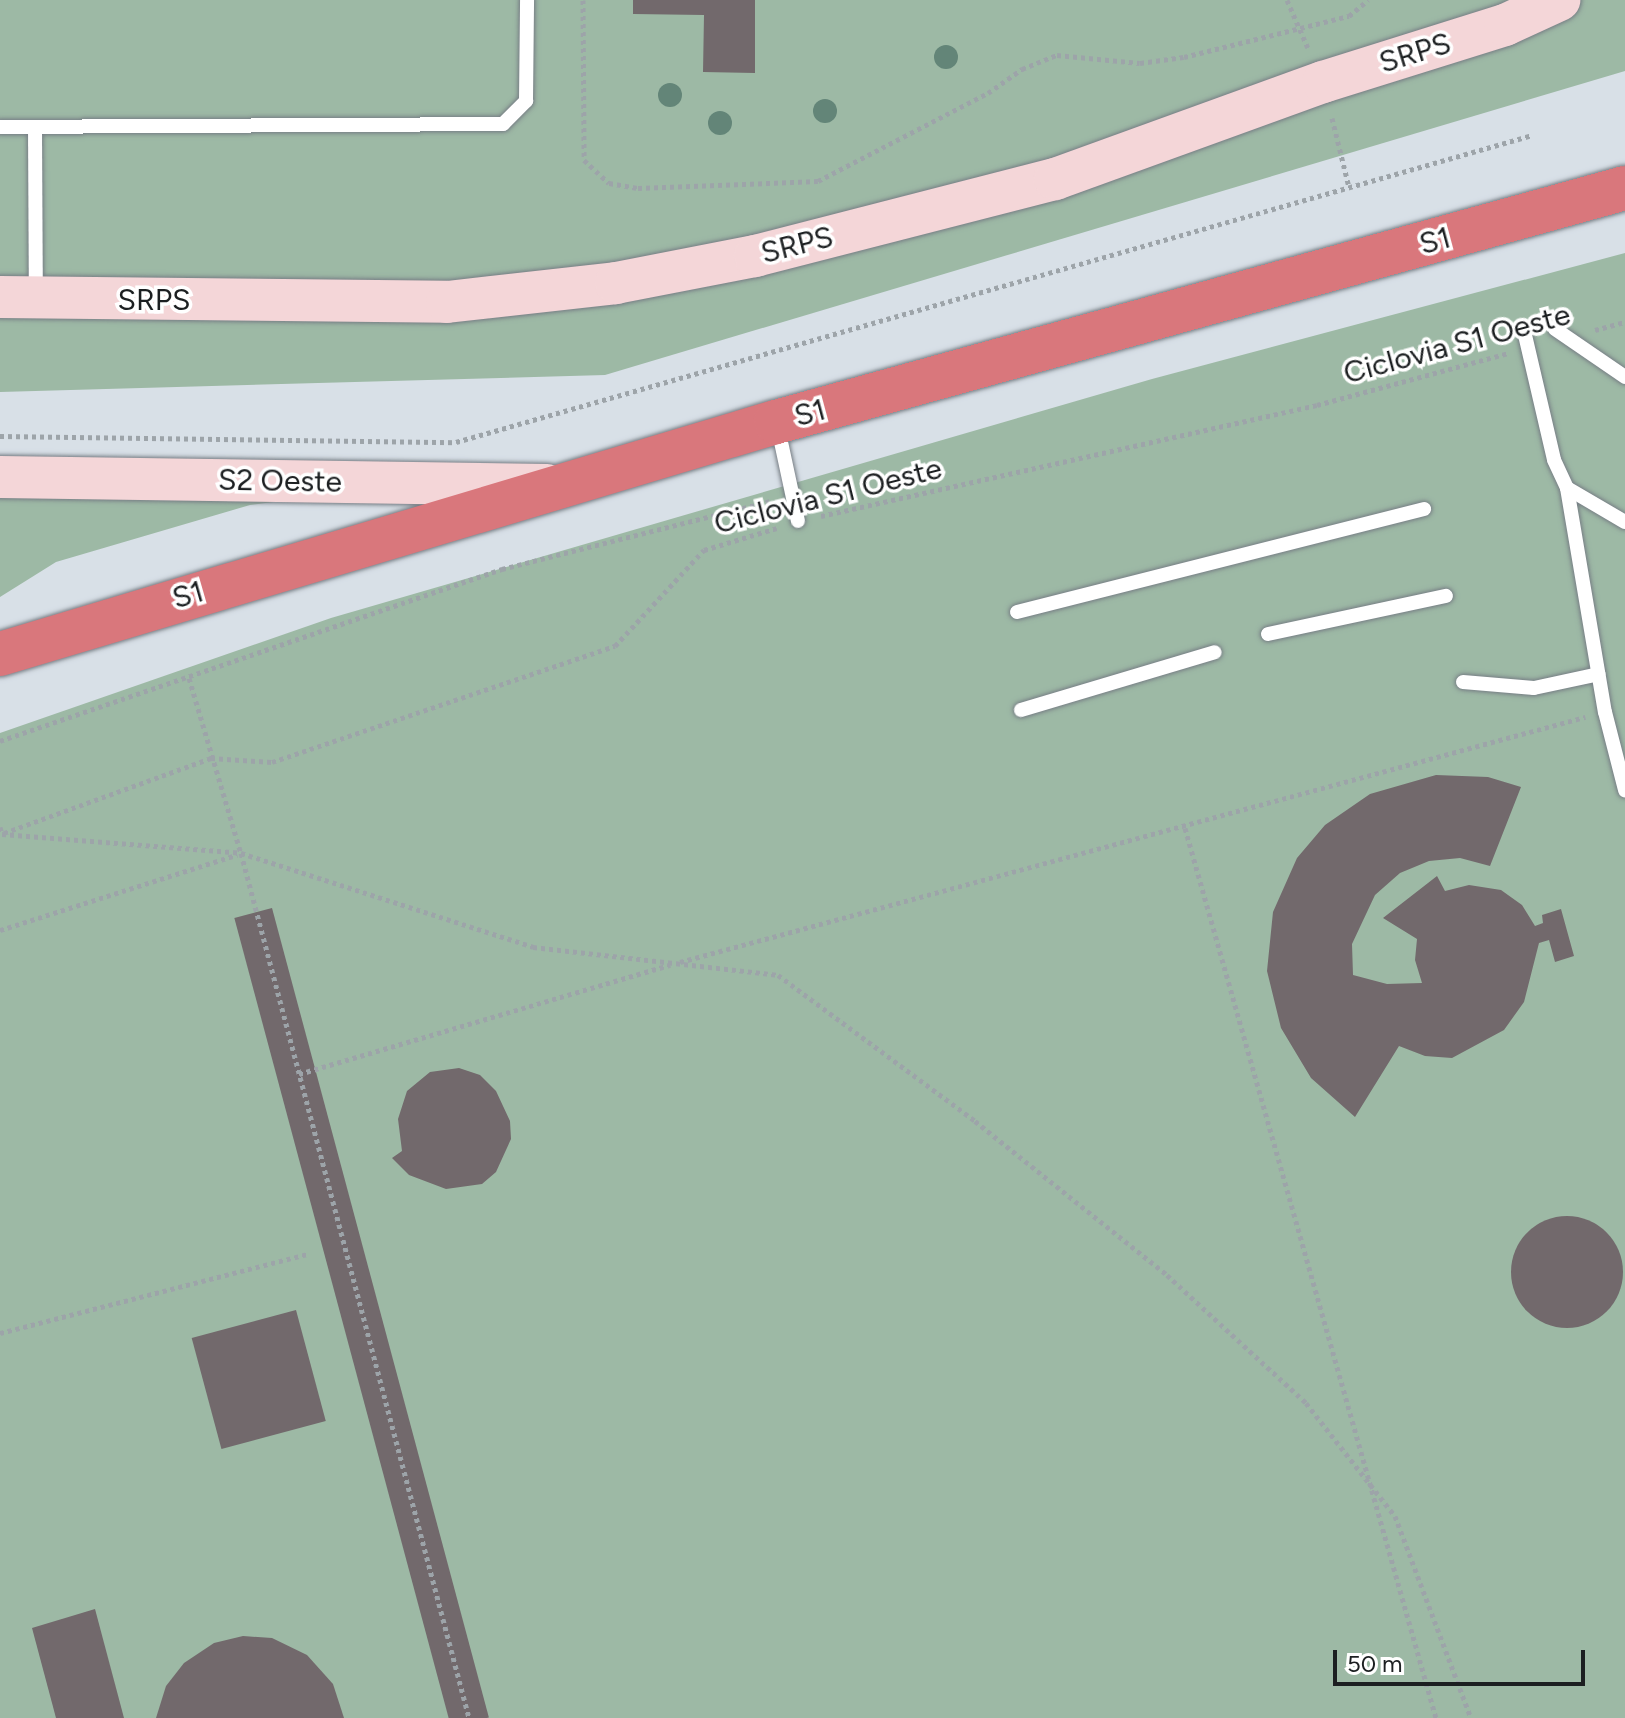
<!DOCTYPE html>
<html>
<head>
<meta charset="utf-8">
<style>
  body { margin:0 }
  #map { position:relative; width:1625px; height:1718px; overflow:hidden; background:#d8e0e7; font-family:Figtree,sans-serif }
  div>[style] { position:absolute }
  .green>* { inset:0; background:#9db9a5 }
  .building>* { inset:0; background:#72696c; transform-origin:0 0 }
  .round { border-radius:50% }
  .path>* { height:5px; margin-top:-2.5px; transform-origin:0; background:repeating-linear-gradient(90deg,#9da4a9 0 4px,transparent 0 8px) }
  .roads { filter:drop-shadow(0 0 2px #777e85) drop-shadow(0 0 2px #777e85) }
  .lane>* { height:14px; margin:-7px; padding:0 7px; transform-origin:7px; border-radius:7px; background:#fff }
  .secondary>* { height:42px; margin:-21px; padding:0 21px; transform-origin:21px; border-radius:21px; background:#f4d6d8 }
  .highway>* { height:44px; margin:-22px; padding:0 22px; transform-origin:22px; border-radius:22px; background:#d9777c }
  .trees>* { width:24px; height:24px; margin:-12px; border-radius:50%; background:#638578 }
  span { translate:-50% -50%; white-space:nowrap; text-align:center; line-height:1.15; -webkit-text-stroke:7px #fff; paint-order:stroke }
  .street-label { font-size:30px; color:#1c1f21 }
  .scale { position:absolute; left:1333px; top:1650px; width:252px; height:36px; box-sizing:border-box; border:4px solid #1c1f21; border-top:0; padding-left:10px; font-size:24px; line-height:28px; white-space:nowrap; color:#1c1f21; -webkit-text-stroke:6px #fff; paint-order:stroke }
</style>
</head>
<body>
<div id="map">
  <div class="green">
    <i style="clip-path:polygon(0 0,1625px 0,1625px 71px,605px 375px,0 392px)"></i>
    <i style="clip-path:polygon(1625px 253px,1625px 1718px,0 1718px,0 733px,331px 618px,1152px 379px)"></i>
    <i style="clip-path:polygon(0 487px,345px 493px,250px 505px,56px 562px,0 597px)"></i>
  </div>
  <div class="building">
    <i style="clip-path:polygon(633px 0,755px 0,755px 73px,703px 72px,704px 15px,633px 14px)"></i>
    <i style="clip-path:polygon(1436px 775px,1488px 777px,1521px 787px,1490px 866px,1460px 858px,1429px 861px,1400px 873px,1375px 895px,1352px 944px,1353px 975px,1387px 984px,1422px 983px,1415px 960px,1417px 939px,1383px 918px,1437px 876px,1445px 891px,1469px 885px,1501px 890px,1522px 905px,1535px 926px,1543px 923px,1542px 915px,1561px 909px,1574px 956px,1555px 962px,1549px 940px,1539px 943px,1524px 1002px,1504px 1030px,1452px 1058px,1425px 1056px,1399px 1046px,1355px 1117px,1311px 1078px,1281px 1028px,1267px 971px,1273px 912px,1297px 858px,1325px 825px,1370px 794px)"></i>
    <i style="left:272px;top:908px;width:838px;height:39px;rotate:75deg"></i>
    <i style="clip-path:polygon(459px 1068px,480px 1075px,496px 1091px,510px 1121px,511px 1139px,496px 1172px,482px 1184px,446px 1189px,409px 1175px,392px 1158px,402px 1151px,398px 1119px,407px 1091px,430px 1072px)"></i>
    <i class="round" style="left:1511px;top:1216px;width:112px;height:112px"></i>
    <i style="left:296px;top:1310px;width:115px;height:108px;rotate:75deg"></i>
    <i style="clip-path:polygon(95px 1609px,124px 1718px,56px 1718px,32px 1628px)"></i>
    <i style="clip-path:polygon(243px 1636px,272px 1638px,307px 1655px,333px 1684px,344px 1718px,156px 1718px,166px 1686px,184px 1663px,214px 1643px)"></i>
  </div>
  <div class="path">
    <i style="left:583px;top:0;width:160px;rotate:89.6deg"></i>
    <i style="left:584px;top:160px;width:34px;rotate:43deg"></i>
    <i style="left:609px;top:183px;width:29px;rotate:10deg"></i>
    <i style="left:638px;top:188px;width:180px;rotate:-2.2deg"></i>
    <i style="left:818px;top:181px;width:191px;rotate:-27.4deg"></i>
    <i style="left:988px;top:93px;width:42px;rotate:-35.2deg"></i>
    <i style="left:1022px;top:69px;width:38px;rotate:-22deg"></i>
    <i style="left:1057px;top:55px;width:83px;rotate:5.5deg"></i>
    <i style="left:1140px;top:63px;width:44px;rotate:-7.8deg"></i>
    <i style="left:1184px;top:57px;width:170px;rotate:-14deg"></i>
    <i style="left:1349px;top:16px;width:25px;rotate:-40deg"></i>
    <i style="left:1287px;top:0;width:52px;rotate:66.4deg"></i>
    <i style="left:1332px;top:118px;width:71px;rotate:76.2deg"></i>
    <i style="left:1595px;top:330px;width:31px;rotate:-15deg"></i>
    <i style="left:0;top:436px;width:456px;rotate:0.8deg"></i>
    <i style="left:456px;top:442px;width:1119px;rotate:-15.92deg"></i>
    <i style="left:821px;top:516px;width:508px;rotate:-12.61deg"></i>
    <i style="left:1317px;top:405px;width:198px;rotate:-15.2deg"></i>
    <i style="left:189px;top:678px;width:183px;rotate:73.5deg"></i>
    <i style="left:241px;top:853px;width:895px;rotate:75.23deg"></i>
    <i style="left:0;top:741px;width:531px;rotate:-18.91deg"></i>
    <i style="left:502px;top:569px;width:276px;rotate:-14.2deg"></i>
    <i style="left:0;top:827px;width:7px;rotate:74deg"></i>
    <i style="left:2px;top:834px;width:240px;rotate:4.5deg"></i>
    <i style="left:241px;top:853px;width:307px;rotate:17.8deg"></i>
    <i style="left:533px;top:947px;width:247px;rotate:6.5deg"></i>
    <i style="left:778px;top:975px;width:245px;rotate:36.5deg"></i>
    <i style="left:975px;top:1121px;width:246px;rotate:38.7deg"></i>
    <i style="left:1167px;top:1275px;width:189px;rotate:42.6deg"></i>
    <i style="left:1306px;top:1403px;width:144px;rotate:51.8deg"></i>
    <i style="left:1395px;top:1516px;width:216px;rotate:69.4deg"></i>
    <i style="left:1185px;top:828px;width:925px;rotate:74.25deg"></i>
    <i style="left:4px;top:833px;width:220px;rotate:-19.9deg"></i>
    <i style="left:211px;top:758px;width:61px;rotate:3.8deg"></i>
    <i style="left:272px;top:762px;width:362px;rotate:-18.7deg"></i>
    <i style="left:615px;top:646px;width:131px;rotate:-47.2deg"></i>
    <i style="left:704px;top:550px;width:76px;rotate:-16.8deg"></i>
    <i style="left:0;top:930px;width:249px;rotate:-17.6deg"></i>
    <i style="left:680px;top:962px;width:938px;rotate:-15.15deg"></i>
    <i style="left:299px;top:1074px;width:387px;rotate:-16.4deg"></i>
    <i style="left:0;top:1333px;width:318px;rotate:-14.4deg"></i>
  </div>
  <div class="roads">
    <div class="lane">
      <i style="left:0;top:127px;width:503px;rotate:-0.34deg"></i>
      <i style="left:503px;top:124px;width:33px;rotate:-45deg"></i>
      <i style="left:526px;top:101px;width:101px;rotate:-89.4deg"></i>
      <i style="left:35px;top:128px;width:167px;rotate:89.7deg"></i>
      <i style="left:1555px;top:329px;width:85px;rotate:34.4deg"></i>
      <i style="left:1525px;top:335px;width:128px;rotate:76.9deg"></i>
      <i style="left:1554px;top:460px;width:31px;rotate:65deg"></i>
      <i style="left:1567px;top:488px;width:67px;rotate:30.4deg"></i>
      <i style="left:778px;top:428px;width:95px;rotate:77.9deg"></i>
      <i style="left:1567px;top:488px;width:227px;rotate:80.4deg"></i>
      <i style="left:1605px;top:712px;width:81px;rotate:75.6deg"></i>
      <i style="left:1017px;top:612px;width:420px;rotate:-14.2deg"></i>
      <i style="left:1268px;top:634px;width:182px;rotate:-12.1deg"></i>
      <i style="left:1463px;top:682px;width:71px;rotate:4.8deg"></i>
      <i style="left:1534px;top:688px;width:66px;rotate:-12.2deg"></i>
      <i style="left:1021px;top:710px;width:202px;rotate:-16.6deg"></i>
    </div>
    <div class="secondary">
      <i style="left:0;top:297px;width:447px;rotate:0.6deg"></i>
      <i style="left:447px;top:302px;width:170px;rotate:-6.4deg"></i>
      <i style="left:616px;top:283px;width:142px;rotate:-11deg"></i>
      <i style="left:755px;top:256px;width:310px;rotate:-14.4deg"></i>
      <i style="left:1055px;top:179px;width:285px;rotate:-19.9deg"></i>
      <i style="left:1323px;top:82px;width:191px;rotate:-17.4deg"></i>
      <i style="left:1505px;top:25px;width:60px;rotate:-24.8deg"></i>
      <i style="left:0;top:477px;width:547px;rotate:0.84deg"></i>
    </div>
    <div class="highway">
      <i style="left:0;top:654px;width:810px;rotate:-16.65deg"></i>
      <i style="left:776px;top:422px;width:881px;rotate:-15.41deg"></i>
    </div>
  </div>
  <div class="trees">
    <i style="left:946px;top:57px"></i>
    <i style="left:670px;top:95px"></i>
    <i style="left:825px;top:111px"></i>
    <i style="left:720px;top:123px"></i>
  </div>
  <div class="street-label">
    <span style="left:1415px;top:53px;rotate:-17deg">SRPS</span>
    <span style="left:1435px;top:241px;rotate:-15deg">S1</span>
    <span style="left:797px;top:245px;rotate:-14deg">SRPS</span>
    <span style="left:154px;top:300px">SRPS</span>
    <span style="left:1457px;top:344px;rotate:-15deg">Ciclovia S1 Oeste</span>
    <span style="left:810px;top:413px;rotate:-15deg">S1</span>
    <span style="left:280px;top:481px;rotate:1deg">S2 Oeste</span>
    <span style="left:828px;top:496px;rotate:-14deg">Ciclovia S1 Oeste</span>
    <span style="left:188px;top:595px;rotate:-16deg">S1</span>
  </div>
  <div class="scale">50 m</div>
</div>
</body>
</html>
